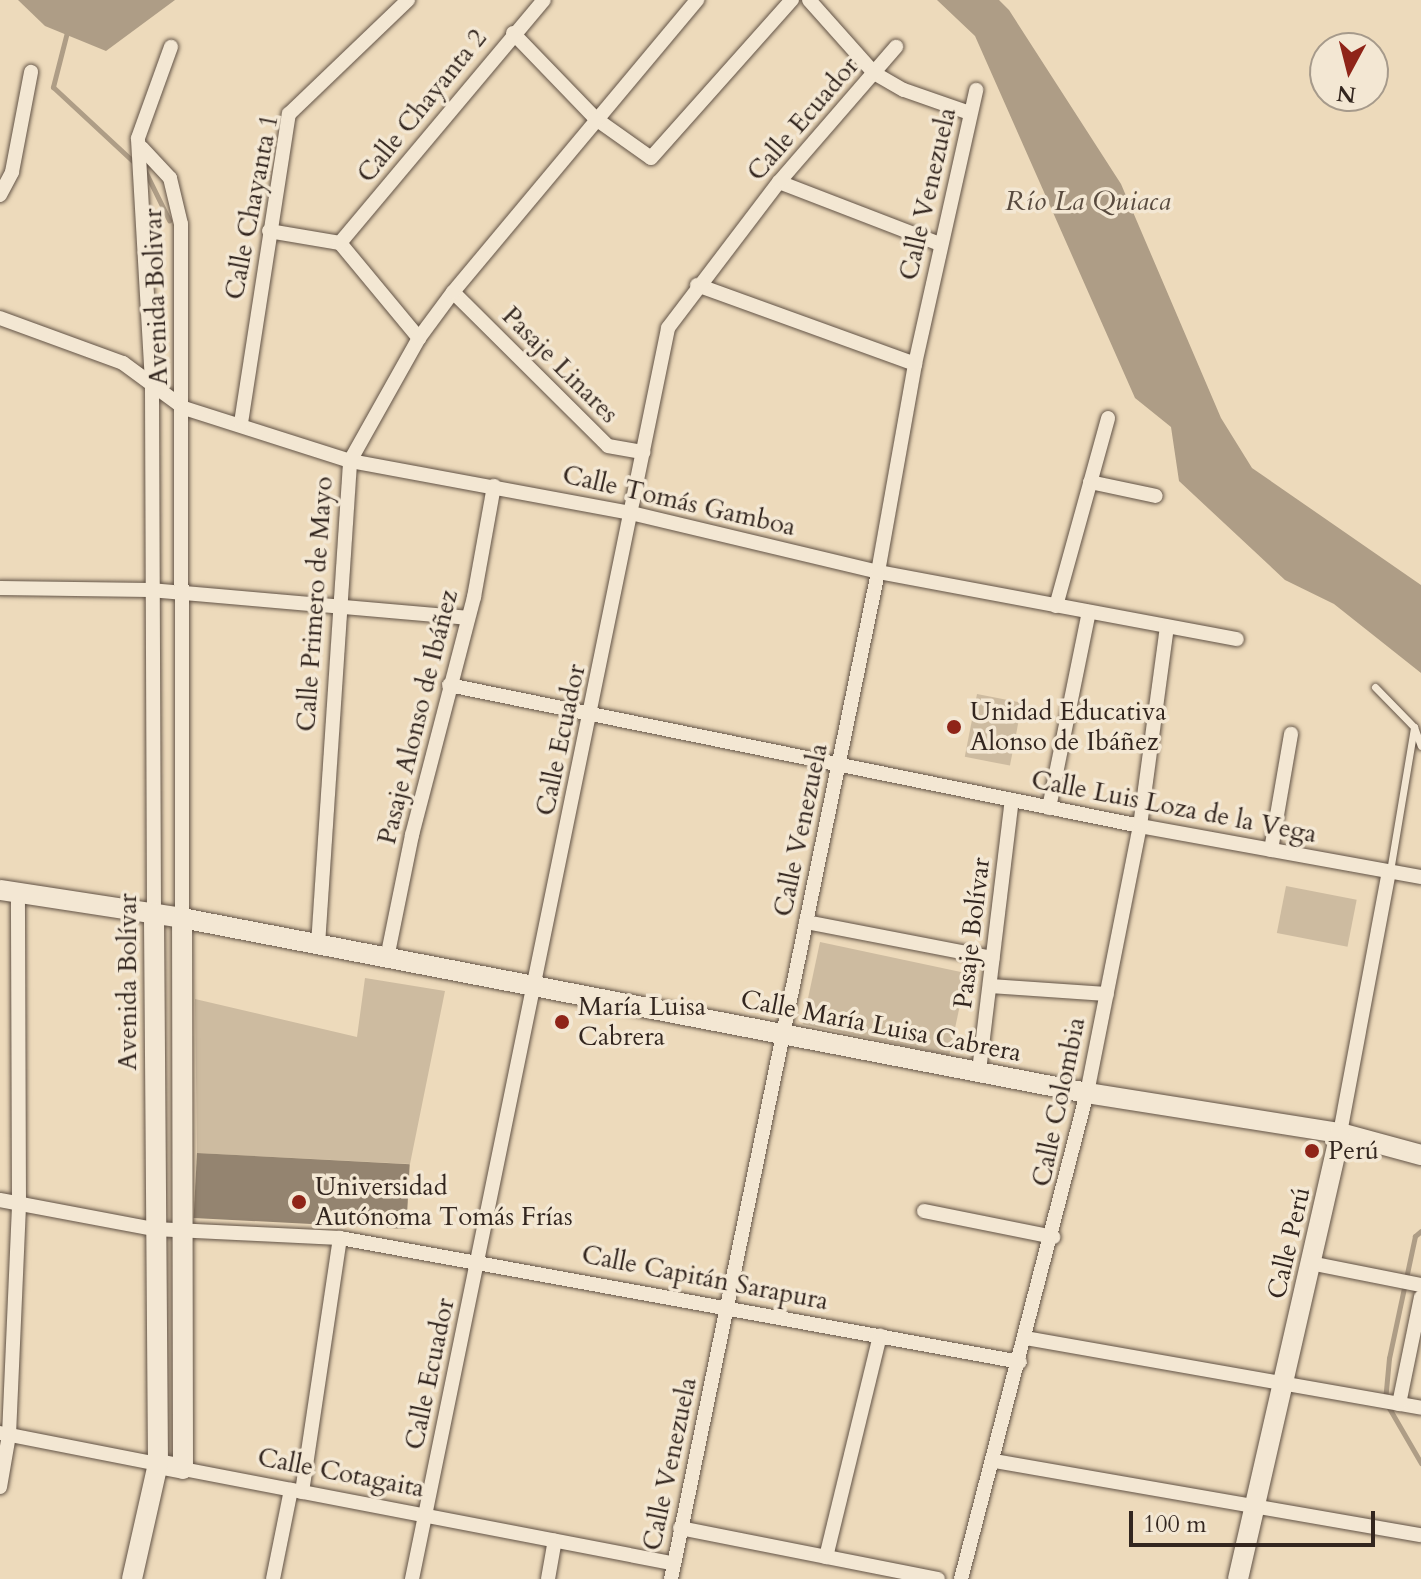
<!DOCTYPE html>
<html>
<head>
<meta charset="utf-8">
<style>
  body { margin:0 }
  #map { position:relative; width:1421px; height:1579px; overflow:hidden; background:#eddabb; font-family:Cardo,serif }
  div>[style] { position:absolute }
  .green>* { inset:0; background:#cdbba0; transform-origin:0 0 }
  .water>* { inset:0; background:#ae9d86 }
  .stream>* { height:5px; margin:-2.5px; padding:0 2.5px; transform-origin:2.5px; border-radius:2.5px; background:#ae9d86 }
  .building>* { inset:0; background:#948470; transform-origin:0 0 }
  .roads { filter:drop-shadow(0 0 2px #625346) drop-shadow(0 0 2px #625346) }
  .lane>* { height:7px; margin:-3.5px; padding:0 3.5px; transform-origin:3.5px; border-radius:3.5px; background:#f3e7d3 }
  .street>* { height:14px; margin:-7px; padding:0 7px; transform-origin:7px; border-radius:7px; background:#f3e7d3 }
  .secondary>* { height:20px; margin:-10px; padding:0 10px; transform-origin:10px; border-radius:10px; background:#f3e7d3 }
  .dots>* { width:22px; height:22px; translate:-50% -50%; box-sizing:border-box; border:4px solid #f3e7d3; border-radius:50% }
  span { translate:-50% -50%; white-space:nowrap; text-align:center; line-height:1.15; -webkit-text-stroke:7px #f3e7d3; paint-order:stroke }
  .street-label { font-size:26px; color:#33261f }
  .poi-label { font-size:26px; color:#33261f }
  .left { translate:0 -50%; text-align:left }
  .water-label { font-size:28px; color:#584a3e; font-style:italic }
  .north { position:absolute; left:1309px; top:32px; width:80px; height:80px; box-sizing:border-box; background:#f3e7d3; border:2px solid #a69a8b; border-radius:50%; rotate:187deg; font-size:22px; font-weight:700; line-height:32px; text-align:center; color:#33261f }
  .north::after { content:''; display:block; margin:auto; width:28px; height:36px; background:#8f2418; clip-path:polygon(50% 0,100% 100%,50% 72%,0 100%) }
  .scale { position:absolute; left:1129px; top:1511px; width:246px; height:36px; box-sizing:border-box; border:4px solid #33261f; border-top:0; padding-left:10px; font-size:24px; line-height:28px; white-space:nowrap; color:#33261f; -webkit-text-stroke:6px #f3e7d3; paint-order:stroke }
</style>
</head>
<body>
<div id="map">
  <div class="green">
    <i style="left:977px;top:694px;width:46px;height:64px;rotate:11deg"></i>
    <i style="left:1286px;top:886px;width:72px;height:48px;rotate:11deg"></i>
    <i style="left:820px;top:942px;width:150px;height:84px;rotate:12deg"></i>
    <i style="clip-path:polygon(365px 978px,445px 991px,410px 1164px,197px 1153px,195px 999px,357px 1037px)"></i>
  </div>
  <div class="water">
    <i style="clip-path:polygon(18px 0,175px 0,106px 51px,45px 26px)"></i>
    <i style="clip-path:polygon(937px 0,999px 0,1009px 10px,1121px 184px,1221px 418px,1252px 468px,1421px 585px,1421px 673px,1334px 604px,1285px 580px,1179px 481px,1171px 427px,1135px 398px,975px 36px)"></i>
  </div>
  <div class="stream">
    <i style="left:67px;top:32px;width:57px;rotate:104.3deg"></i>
    <i style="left:53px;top:87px;width:115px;rotate:42.9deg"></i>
    <i style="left:145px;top:171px;width:55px;rotate:63.9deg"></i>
    <i style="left:1421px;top:1231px;width:8px;rotate:140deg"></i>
    <i style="left:1415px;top:1236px;width:125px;rotate:102deg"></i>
    <i style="left:1389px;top:1358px;width:43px;rotate:95.3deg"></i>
    <i style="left:1385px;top:1401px;width:72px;rotate:59.9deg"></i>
  </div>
  <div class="building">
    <i style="left:197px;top:1153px;width:213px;height:65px;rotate:3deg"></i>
  </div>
  <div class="roads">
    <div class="lane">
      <i style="left:1375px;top:687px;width:56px;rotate:45.7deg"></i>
      <i style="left:1414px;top:727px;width:20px;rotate:70deg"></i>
      <i style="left:1390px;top:871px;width:146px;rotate:-80.5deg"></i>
    </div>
    <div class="street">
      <i style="left:809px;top:0;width:98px;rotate:48.3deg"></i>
      <i style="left:874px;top:73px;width:34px;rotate:30deg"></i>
      <i style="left:904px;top:90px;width:70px;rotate:19.2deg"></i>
      <i style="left:513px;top:33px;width:120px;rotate:46deg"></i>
      <i style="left:596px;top:119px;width:67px;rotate:35.3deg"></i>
      <i style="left:651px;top:158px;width:212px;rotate:-48.3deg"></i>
      <i style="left:142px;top:148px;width:41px;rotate:47deg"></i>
      <i style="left:170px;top:178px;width:47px;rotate:76.6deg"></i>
      <i style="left:181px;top:224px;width:694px;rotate:89.92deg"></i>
      <i style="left:779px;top:182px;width:173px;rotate:21.1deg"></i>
      <i style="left:0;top:195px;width:26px;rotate:-62deg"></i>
      <i style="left:12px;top:172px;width:102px;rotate:-79.2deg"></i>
      <i style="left:269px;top:231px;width:72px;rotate:9.6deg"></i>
      <i style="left:340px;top:243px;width:124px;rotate:50.3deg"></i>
      <i style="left:340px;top:243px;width:317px;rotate:-50deg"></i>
      <i style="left:697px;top:285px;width:232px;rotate:19.9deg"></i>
      <i style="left:453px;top:292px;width:218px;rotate:44.8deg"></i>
      <i style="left:608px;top:446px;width:36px;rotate:10deg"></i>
      <i style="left:0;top:318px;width:131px;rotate:20.1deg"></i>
      <i style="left:123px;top:363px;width:76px;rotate:36.4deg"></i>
      <i style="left:184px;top:408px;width:174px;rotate:17.7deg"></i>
      <i style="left:350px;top:461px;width:286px;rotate:10.5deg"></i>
      <i style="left:631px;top:513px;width:254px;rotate:13.4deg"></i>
      <i style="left:878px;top:572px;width:365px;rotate:10.6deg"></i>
      <i style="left:241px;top:423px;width:313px;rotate:-81.2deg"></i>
      <i style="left:289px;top:114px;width:165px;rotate:-43.8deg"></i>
      <i style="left:1090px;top:482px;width:67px;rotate:12deg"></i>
      <i style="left:0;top:588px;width:150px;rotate:0.8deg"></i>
      <i style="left:150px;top:590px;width:318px;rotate:5deg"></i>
      <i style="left:1056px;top:606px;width:195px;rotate:-74.5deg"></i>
      <i style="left:449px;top:685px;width:705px;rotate:11.53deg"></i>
      <i style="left:1140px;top:826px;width:286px;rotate:10.3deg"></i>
      <i style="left:1049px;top:808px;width:200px;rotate:-78.5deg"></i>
      <i style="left:1271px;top:850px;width:118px;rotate:-80.2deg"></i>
      <i style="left:154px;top:914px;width:532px;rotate:-90.22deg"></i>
      <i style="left:152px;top:382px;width:244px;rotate:-93.3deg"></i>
      <i style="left:138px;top:138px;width:97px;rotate:-70.1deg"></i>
      <i style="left:806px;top:922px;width:190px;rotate:10.9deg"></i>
      <i style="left:318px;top:945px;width:485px;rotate:-86.2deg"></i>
      <i style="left:350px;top:461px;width:141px;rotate:-60.7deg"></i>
      <i style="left:419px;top:338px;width:57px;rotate:-53.5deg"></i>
      <i style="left:453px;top:292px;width:381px;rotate:-50.1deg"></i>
      <i style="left:387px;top:958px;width:126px;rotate:-78.5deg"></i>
      <i style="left:412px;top:835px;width:246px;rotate:-75.4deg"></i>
      <i style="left:474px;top:597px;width:113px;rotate:-79.8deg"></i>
      <i style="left:990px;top:986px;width:117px;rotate:3.9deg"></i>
      <i style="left:979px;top:1071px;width:273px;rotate:-83.1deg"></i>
      <i style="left:1340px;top:1133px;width:266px;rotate:-79.4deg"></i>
      <i style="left:0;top:1200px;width:157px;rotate:10.7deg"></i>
      <i style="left:154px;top:1229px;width:186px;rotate:2.8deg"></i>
      <i style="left:340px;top:1238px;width:691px;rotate:10.33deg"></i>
      <i style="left:924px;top:1211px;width:132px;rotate:11.4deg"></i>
      <i style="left:1310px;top:1263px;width:113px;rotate:11.2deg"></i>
      <i style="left:1026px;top:1338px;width:401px;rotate:10deg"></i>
      <i style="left:1399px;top:1404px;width:109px;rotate:-78.4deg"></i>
      <i style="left:0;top:1433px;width:161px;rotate:11.1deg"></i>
      <i style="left:995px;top:1461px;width:432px;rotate:9.9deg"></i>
      <i style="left:183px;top:1469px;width:499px;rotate:10.9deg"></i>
      <i style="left:0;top:1487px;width:53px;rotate:-80.2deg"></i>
      <i style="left:9px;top:1435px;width:231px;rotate:-87.5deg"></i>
      <i style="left:19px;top:1204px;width:311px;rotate:-90.2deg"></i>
      <i style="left:302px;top:1492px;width:257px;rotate:-81.5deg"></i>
      <i style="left:680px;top:1528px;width:263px;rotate:11.2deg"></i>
      <i style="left:826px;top:1557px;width:228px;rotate:-76.3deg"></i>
      <i style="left:273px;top:1579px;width:91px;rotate:-78.6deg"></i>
      <i style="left:412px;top:1579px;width:1277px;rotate:-78.43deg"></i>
      <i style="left:668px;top:328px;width:183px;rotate:-52.8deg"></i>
      <i style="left:779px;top:182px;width:179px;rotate:-49.1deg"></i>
      <i style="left:548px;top:1579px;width:39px;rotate:-80deg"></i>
      <i style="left:671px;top:1579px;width:1028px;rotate:-78.38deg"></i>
      <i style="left:878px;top:572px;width:211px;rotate:-79.9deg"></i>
      <i style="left:915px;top:364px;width:281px;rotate:-77.4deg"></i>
      <i style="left:961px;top:1579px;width:502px;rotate:-75.47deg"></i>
      <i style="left:1087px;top:1093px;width:272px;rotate:-78.8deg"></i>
      <i style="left:1140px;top:826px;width:201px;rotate:-82.3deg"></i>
    </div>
    <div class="secondary">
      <i style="left:0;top:890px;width:184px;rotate:8.7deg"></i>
      <i style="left:182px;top:918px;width:922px;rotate:10.94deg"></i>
      <i style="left:1087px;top:1093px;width:256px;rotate:9deg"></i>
      <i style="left:1340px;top:1133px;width:84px;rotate:15.2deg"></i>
      <i style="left:158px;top:1464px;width:25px;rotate:11deg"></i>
      <i style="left:183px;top:1469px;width:551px;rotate:-90.1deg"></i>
      <i style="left:132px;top:1579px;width:118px;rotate:-77.3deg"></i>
      <i style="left:158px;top:1464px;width:550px;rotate:-90.42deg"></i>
      <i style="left:1238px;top:1579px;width:458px;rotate:-77.1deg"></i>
    </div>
  </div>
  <div class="dots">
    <i style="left:954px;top:727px;background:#8f2418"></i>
    <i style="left:562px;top:1022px;background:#8f2418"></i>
    <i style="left:1312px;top:1151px;background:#8f2418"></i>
    <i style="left:299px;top:1202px;background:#8f2418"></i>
  </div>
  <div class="street-label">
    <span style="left:422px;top:106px;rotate:-51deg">Calle Chayanta 2</span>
    <span style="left:803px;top:119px;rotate:-49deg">Calle Ecuador</span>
    <span style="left:928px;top:194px;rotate:-77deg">Calle Venezuela</span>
    <span style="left:252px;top:207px;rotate:-79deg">Calle Chayanta 1</span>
    <span style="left:156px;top:297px;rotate:-92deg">Avenida Bolivar</span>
    <span style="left:560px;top:365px;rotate:45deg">Pasaje Linares</span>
    <span style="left:679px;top:501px;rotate:13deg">Calle Tomás Gamboa</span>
    <span style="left:315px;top:604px;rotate:-86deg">Calle Primero de Mayo</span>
    <span style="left:418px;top:717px;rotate:-76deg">Pasaje Alonso de Ibáñez</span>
    <span style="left:561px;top:740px;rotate:-78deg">Calle Ecuador</span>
    <span style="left:1174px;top:807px;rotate:11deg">Calle Luis Loza de la Vega</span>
    <span style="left:801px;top:830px;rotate:-78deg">Calle Venezuela</span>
    <span style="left:972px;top:933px;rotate:-83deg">Pasaje Bolívar</span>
    <span style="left:128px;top:982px;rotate:-90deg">Avenida Bolívar</span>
    <span style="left:881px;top:1026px;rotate:11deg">Calle María Luisa Cabrera</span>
    <span style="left:1059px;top:1102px;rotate:-78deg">Calle Colombia</span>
    <span style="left:1289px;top:1243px;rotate:-77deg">Calle Perú</span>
    <span style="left:705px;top:1278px;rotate:11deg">Calle Capitán Sarapura</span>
    <span style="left:430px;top:1374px;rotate:-78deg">Calle Ecuador</span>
    <span style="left:670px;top:1464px;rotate:-78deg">Calle Venezuela</span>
    <span style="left:341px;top:1473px;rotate:11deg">Calle Cotagaita</span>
  </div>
  <div class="poi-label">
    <span class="left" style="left:970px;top:727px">Unidad Educativa<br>Alonso de Ibáñez</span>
    <span class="left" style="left:578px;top:1022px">María Luisa<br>Cabrera</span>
    <span class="left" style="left:1328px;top:1151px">Perú</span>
    <span class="left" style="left:315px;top:1202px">Universidad<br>Autónoma Tomás Frías</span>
  </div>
  <div class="water-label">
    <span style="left:1088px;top:201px">Río La Quiaca</span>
  </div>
  <div class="north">N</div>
  <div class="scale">100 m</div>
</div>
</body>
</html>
